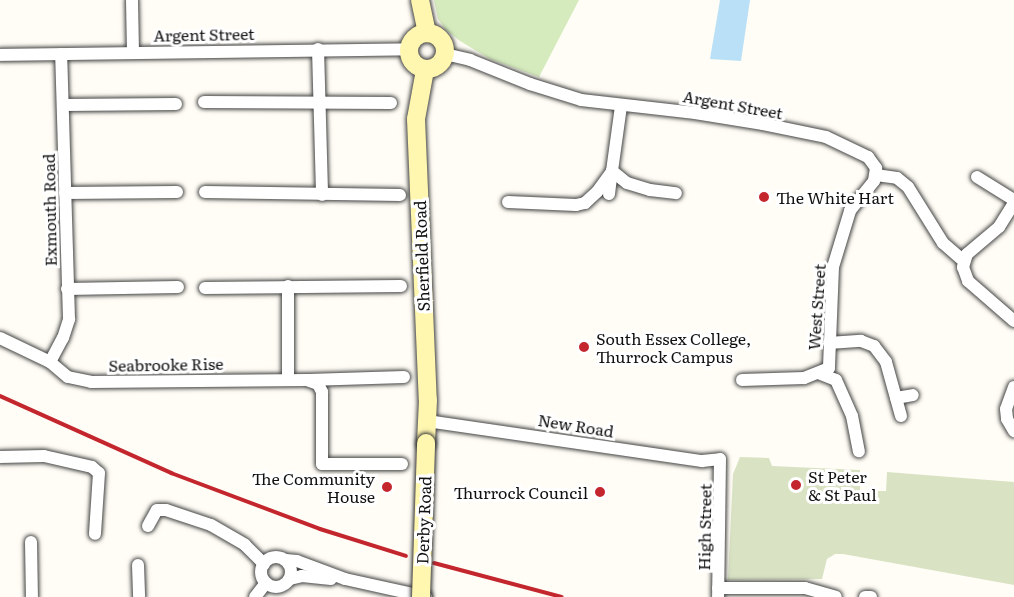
<!DOCTYPE html>
<html>
<head>
<meta charset="utf-8">
<style>
  body { margin:0 }
  #map { position:relative; width:1014px; height:597px; overflow:hidden; background:#fffdf5; font-family:Literata,serif }
  div>[style] { position:absolute }
  .green>* { inset:0; background:#d5ebbd }
  .cemetery>* { inset:0; background:#d9e3c4 }
  .water>* { inset:0; background:#b9e0f7 }
  .roads { filter:drop-shadow(0 0 2px #444) drop-shadow(0 0 2px #444) }
  .street>* { height:12px; margin:-6px; padding:0 6px; transform-origin:6px; border-radius:6px; background:#fff }
  .street>.ring { margin:-6px; padding:0; box-sizing:content-box; background:none; border:12px solid #fff; border-radius:50% }
  .secondary>* { height:18px; margin:-9px; padding:0 9px; transform-origin:9px; border-radius:9px; background:#fff6b0 }
  .secondary>.ring { margin:-9px; padding:0; box-sizing:content-box; background:none; border:18px solid #fff6b0; border-radius:50% }
  .rail>* { height:4px; margin:-2px; padding:0 2px; transform-origin:2px; border-radius:2px; background:#c4262e }
  .bridges { filter:drop-shadow(0 0 2px #333) drop-shadow(0 0 2px #333) }
  .secondary-bridge>* { height:18px; margin:-9px; padding:0 9px; transform-origin:9px; border-radius:9px; background:#fff6b0 }
  .dots>* { width:16px; height:16px; translate:-50% -50%; box-sizing:border-box; border:3px solid #fff; border-radius:50% }
  span { translate:-50% -50%; white-space:nowrap; text-align:center; line-height:1.15; -webkit-text-stroke:6px #fff; paint-order:stroke }
  .street-label { font-size:16px; color:#111 }
  .poi-label { font-size:16px; color:#111 }
  .left { translate:0 -50%; text-align:left }
  .right { translate:-100% -50%; text-align:right }
</style>
</head>
<body>
<div id="map">
  <div class="green">
    <i style="clip-path:polygon(434px 0,579px 0,539px 77px,490px 59px,460px 41px,446px 30px,438px 19px)"></i>
  </div>
  <div class="cemetery">
    <i style="clip-path:polygon(740px 457px,769px 458px,772px 466px,860px 470px,860px 491px,886px 491px,887px 472px,1014px 482px,1014px 585px,843px 554px,835px 554px,827px 559px,822px 579px,728px 580px,733px 474px)"></i>
  </div>
  <div class="water">
    <i style="clip-path:polygon(720px 0,750px 0,741px 61px,710px 59px)"></i>
  </div>
  <div class="roads">
    <div class="street">
      <i style="left:132px;top:0;width:52px;rotate:88.9deg"></i>
      <i style="left:318px;top:49px;width:146px;rotate:88.4deg"></i>
      <i style="left:445px;top:54px;width:26px;rotate:13deg"></i>
      <i style="left:470px;top:60px;width:65px;rotate:21.8deg"></i>
      <i style="left:530px;top:84px;width:53px;rotate:17.4deg"></i>
      <i style="left:581px;top:100px;width:115px;rotate:6.5deg"></i>
      <i style="left:695px;top:113px;width:69px;rotate:9.2deg"></i>
      <i style="left:763px;top:124px;width:64px;rotate:11.7deg"></i>
      <i style="left:826px;top:137px;width:47px;rotate:25.5deg"></i>
      <i style="left:868px;top:157px;width:14px;rotate:54deg"></i>
      <i style="left:876px;top:168px;width:13px;rotate:99deg"></i>
      <i style="left:874px;top:181px;width:38px;rotate:129deg"></i>
      <i style="left:850px;top:211px;width:59px;rotate:106.9deg"></i>
      <i style="left:833px;top:267px;width:101px;rotate:92.3deg"></i>
      <i style="left:829px;top:368px;width:27px;rotate:158deg"></i>
      <i style="left:804px;top:378px;width:62px;rotate:178.2deg"></i>
      <i style="left:0;top:55px;width:409px;rotate:-0.8deg"></i>
      <i style="left:204px;top:102px;width:187px;rotate:0.3deg"></i>
      <i style="left:63px;top:105px;width:113px;rotate:-0.5deg"></i>
      <i style="left:876px;top:175px;width:21px;rotate:8deg"></i>
      <i style="left:897px;top:178px;width:14px;rotate:39deg"></i>
      <i style="left:908px;top:187px;width:66px;rotate:58deg"></i>
      <i style="left:943px;top:243px;width:28px;rotate:41deg"></i>
      <i style="left:977px;top:177px;width:44px;rotate:31.9deg"></i>
      <i style="left:205px;top:192px;width:195px;rotate:0.9deg"></i>
      <i style="left:65px;top:193px;width:112px;rotate:-0.5deg"></i>
      <i style="left:609px;top:194px;width:23px;rotate:-83deg"></i>
      <i style="left:612px;top:171px;width:19px;rotate:39deg"></i>
      <i style="left:627px;top:183px;width:24px;rotate:17deg"></i>
      <i style="left:650px;top:190px;width:26px;rotate:7deg"></i>
      <i style="left:508px;top:202px;width:68px;rotate:2.5deg"></i>
      <i style="left:576px;top:205px;width:9px;rotate:-13deg"></i>
      <i style="left:585px;top:203px;width:16px;rotate:-43deg"></i>
      <i style="left:597px;top:192px;width:26px;rotate:-54deg"></i>
      <i style="left:612px;top:171px;width:66px;rotate:-82.1deg"></i>
      <i style="left:1014px;top:203px;width:28px;rotate:122deg"></i>
      <i style="left:999px;top:227px;width:42px;rotate:139.8deg"></i>
      <i style="left:967px;top:254px;width:14px;rotate:107deg"></i>
      <i style="left:963px;top:267px;width:15px;rotate:70deg"></i>
      <i style="left:968px;top:281px;width:61px;rotate:41deg"></i>
      <i style="left:288px;top:286px;width:93px;rotate:90deg"></i>
      <i style="left:205px;top:288px;width:196px;rotate:-0.6deg"></i>
      <i style="left:67px;top:289px;width:111px;rotate:-1deg"></i>
      <i style="left:0;top:338px;width:55px;rotate:25.6deg"></i>
      <i style="left:50px;top:362px;width:23px;rotate:40deg"></i>
      <i style="left:68px;top:377px;width:24px;rotate:12deg"></i>
      <i style="left:91px;top:382px;width:216px;rotate:-0.5deg"></i>
      <i style="left:307px;top:380px;width:12px;rotate:20deg"></i>
      <i style="left:318px;top:384px;width:9px;rotate:63deg"></i>
      <i style="left:322px;top:392px;width:72px;rotate:90deg"></i>
      <i style="left:322px;top:464px;width:80px"></i>
      <i style="left:829px;top:343px;width:32px;rotate:-4deg"></i>
      <i style="left:861px;top:341px;width:14px;rotate:21deg"></i>
      <i style="left:874px;top:346px;width:20px;rotate:53deg"></i>
      <i style="left:886px;top:362px;width:56px;rotate:74.5deg"></i>
      <i style="left:50px;top:362px;width:27px;rotate:-62deg"></i>
      <i style="left:63px;top:338px;width:20px;rotate:-72deg"></i>
      <i style="left:69px;top:319px;width:265px;rotate:-91.7deg"></i>
      <i style="left:818px;top:373px;width:19px;rotate:21deg"></i>
      <i style="left:836px;top:380px;width:39px;rotate:66deg"></i>
      <i style="left:852px;top:416px;width:36px;rotate:79deg"></i>
      <i style="left:308px;top:380px;width:96px;rotate:-1.8deg"></i>
      <i style="left:1014px;top:387px;width:23px;rotate:110deg"></i>
      <i style="left:1006px;top:409px;width:10px;rotate:84deg"></i>
      <i style="left:1007px;top:419px;width:14px;rotate:60deg"></i>
      <i style="left:896px;top:398px;width:17px;rotate:-10deg"></i>
      <i style="left:427px;top:421px;width:278px;rotate:8.3deg"></i>
      <i style="left:702px;top:461px;width:18px;rotate:-6deg"></i>
      <i style="left:720px;top:459px;width:138px;rotate:90.8deg"></i>
      <i style="left:0;top:457px;width:44px;rotate:-1.3deg"></i>
      <i style="left:44px;top:456px;width:49px;rotate:12.9deg"></i>
      <i style="left:92px;top:467px;width:9px;rotate:41deg"></i>
      <i style="left:99px;top:473px;width:61px;rotate:93.8deg"></i>
      <i style="left:148px;top:526px;width:18px;rotate:-61deg"></i>
      <i style="left:157px;top:510px;width:9px"></i>
      <i style="left:166px;top:510px;width:47px;rotate:18.4deg"></i>
      <i style="left:211px;top:525px;width:39px;rotate:30deg"></i>
      <i style="left:245px;top:545px;width:27px;rotate:45deg"></i>
      <i style="left:31px;top:542px;width:55px;rotate:89deg"></i>
      <i class="ring" style="left:261px;top:557px;width:18px;height:18px"></i>
      <i style="left:286px;top:560px;width:11px;rotate:5deg"></i>
      <i style="left:297px;top:561px;width:51px;rotate:20.6deg"></i>
      <i style="left:345px;top:579px;width:83px;rotate:12.5deg"></i>
      <i style="left:138px;top:565px;width:32px;rotate:88deg"></i>
      <i style="left:290px;top:579px;width:12px;rotate:-14deg"></i>
      <i style="left:302px;top:576px;width:29px;rotate:6deg"></i>
      <i style="left:718px;top:588px;width:87px"></i>
      <i style="left:805px;top:588px;width:32px;rotate:16deg"></i>
      <i style="left:255px;top:597px;width:18px;rotate:-52deg"></i>
      <i style="left:865px;top:597px;width:6px"></i>
    </div>
    <div class="secondary">
      <i style="left:420px;top:0;width:34px;rotate:78deg"></i>
      <i class="ring" style="left:409px;top:33px;width:18px;height:18px"></i>
      <i style="left:425px;top:70px;width:50px;rotate:100.4deg"></i>
      <i style="left:416px;top:119px;width:281px;rotate:87.6deg"></i>
      <i style="left:428px;top:400px;width:43px;rotate:92.7deg"></i>
    </div>
  </div>
  <div class="rail">
    <i style="left:0;top:396px;width:188px;rotate:24.2deg"></i>
    <i style="left:171px;top:473px;width:159px;rotate:20.6deg"></i>
    <i style="left:320px;top:529px;width:90px;rotate:17.4deg"></i>
    <i style="left:434px;top:563px;width:132px;rotate:14.9deg"></i>
  </div>
  <div class="bridges">
    <div class="secondary-bridge">
      <i style="left:421px;top:597px;width:154px;rotate:-88.1deg"></i>
    </div>
  </div>
  <div class="dots">
    <i style="left:764px;top:197px;background:#c4262e"></i>
    <i style="left:584px;top:347px;background:#c4262e"></i>
    <i style="left:796px;top:485px;background:#c4262e"></i>
    <i style="left:387px;top:487px;background:#c4262e"></i>
    <i style="left:600px;top:492px;background:#c4262e"></i>
  </div>
  <div class="street-label">
    <span style="left:204px;top:34px;rotate:-1deg">Argent Street</span>
    <span style="left:733px;top:104px;rotate:10deg">Argent Street</span>
    <span style="left:49px;top:210px;rotate:-91deg">Exmouth Road</span>
    <span style="left:421px;top:256px;rotate:-92deg">Sherfield Road</span>
    <span style="left:816px;top:307px;rotate:-86deg">West Street</span>
    <span style="left:166px;top:364px;rotate:-1deg">Seabrooke Rise</span>
    <span style="left:576px;top:425px;rotate:9deg">New Road</span>
    <span style="left:423px;top:520px;rotate:-88deg">Derby Road</span>
    <span style="left:704px;top:527px;rotate:-89deg">High Street</span>
  </div>
  <div class="poi-label">
    <span class="left" style="left:776px;top:197px">The White Hart</span>
    <span class="left" style="left:596px;top:347px">South Essex College,<br>Thurrock Campus</span>
    <span class="left" style="left:808px;top:485px">St Peter<br>&amp; St Paul</span>
    <span class="right" style="left:375px;top:487px">The Community<br>House</span>
    <span class="right" style="left:588px;top:492px">Thurrock Council</span>
  </div>
</div>
</body>
</html>
